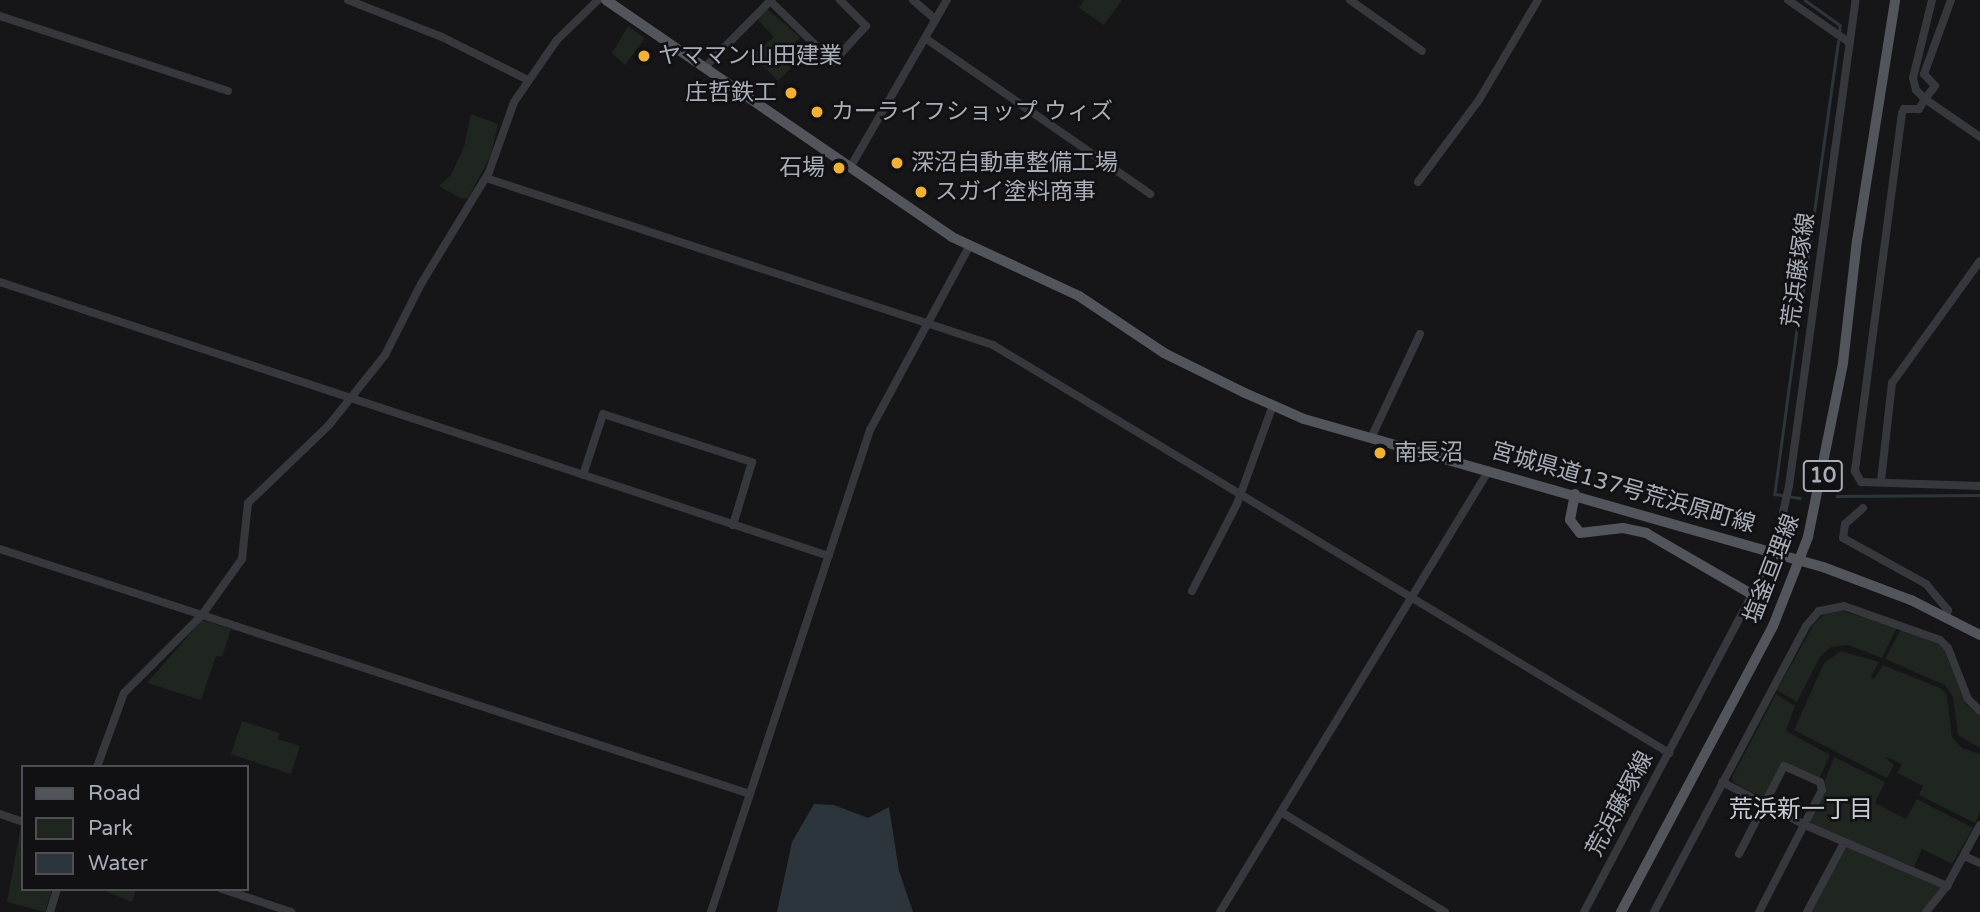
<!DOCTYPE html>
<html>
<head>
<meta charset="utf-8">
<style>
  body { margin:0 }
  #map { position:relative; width:1980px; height:912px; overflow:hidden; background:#161618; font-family:"Varela Round","Noto Sans JP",sans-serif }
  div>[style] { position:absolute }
  .green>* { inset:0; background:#1e261f }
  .water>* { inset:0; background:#2c353c }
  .stream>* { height:2.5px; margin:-1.25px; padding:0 1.25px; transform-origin:1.25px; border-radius:1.25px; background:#2c353c }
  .minor>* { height:8px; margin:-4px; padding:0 4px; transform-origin:4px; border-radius:4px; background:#37383d }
  .major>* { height:10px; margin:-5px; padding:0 5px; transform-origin:5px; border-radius:5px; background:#53555c }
  .dots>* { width:19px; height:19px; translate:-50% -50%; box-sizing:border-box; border:4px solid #111113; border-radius:50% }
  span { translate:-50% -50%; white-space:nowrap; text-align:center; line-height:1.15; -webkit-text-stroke:5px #111113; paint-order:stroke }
  .shield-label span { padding:2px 5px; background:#111113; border:2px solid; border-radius:5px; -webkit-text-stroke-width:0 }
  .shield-label { font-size:21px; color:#a8adb8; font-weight:700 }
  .poi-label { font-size:23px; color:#a8adb8 }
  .left { translate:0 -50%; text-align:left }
  .right { translate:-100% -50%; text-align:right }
  .street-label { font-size:23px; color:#a8adb8 }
  .neighbourhood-label { font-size:24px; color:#c9ccd4 }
  .legend { position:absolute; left:21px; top:765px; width:228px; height:126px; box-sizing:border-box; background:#111113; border:2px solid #4d4f55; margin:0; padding:9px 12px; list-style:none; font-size:21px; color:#a8adb8 }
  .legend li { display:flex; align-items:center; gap:14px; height:35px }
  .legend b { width:35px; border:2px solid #4d4f55 }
</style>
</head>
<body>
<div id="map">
  <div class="green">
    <i style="clip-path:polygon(1084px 0,1122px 0,1104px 25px,1079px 8px)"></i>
    <i style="clip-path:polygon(767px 9px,800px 37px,785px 54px,795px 64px,778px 81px,753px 55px,774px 37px,758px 20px)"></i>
    <i style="clip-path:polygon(628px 26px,645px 38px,625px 65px,612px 53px)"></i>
    <i style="clip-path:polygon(471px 114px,498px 124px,491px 155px,468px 198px,462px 199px,439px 186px,451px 175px,464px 147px)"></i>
    <i style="clip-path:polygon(1843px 611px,1897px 628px,1882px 658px,1848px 645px,1831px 647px,1820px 657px,1797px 702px,1777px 690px,1814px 624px,1824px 614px)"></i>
    <i style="clip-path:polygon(202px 620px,231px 629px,222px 657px,216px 656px,201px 700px,147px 683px)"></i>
    <i style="clip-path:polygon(1901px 629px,1932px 639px,1944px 649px,1965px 703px,1980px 716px,1980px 748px,1958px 735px,1953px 697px,1945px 685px,1885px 659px)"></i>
    <i style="clip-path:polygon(1841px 651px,1879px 662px,1871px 677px,1874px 679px,1883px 665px,1942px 689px,1947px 696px,1952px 737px,1962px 748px,1980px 754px,1980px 812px,1975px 823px,1919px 795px,1923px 786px,1897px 773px,1902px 764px,1884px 756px,1894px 765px,1887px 778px,1794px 730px,1824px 663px)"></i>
    <i style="clip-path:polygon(1776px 694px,1795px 706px,1786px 731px,1830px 755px,1819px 780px,1783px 762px,1765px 795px,1760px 797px,1733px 782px,1732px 777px)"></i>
    <i style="clip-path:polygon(242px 721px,280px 733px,278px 739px,300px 746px,291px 774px,231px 754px)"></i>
    <i style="clip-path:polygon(1834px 757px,1885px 782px,1875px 803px,1906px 819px,1917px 799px,1973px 828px,1952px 864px,1922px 849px,1914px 867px,1812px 825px,1810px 819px)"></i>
    <i style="clip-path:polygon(21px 826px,23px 889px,52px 889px,45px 912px,7px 902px)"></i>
    <i style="clip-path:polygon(1847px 847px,1938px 884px,1940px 888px,1922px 912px,1809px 912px)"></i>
    <i style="clip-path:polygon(100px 889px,136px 889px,132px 902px)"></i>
  </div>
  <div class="water">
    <i style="clip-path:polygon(814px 804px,834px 805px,868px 818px,889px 807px,899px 871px,913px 912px,777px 912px,792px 842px)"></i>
  </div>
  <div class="stream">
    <i style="left:1805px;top:0;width:43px;rotate:35.5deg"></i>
    <i style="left:1840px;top:25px;width:5px;rotate:90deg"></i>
    <i style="left:1800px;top:312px;width:273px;rotate:-82deg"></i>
    <i style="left:1798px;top:323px;width:173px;rotate:97.7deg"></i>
    <i style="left:1775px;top:494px;width:25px;rotate:9deg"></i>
    <i style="left:1837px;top:496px;width:143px;rotate:-0.4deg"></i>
  </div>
  <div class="minor">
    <i style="left:348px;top:0;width:101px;rotate:21.5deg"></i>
    <i style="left:442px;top:37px;width:96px;rotate:26.6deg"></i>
    <i style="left:913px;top:0;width:28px;rotate:41deg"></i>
    <i style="left:1350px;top:0;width:88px;rotate:35.3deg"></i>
    <i style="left:1788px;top:0;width:75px;rotate:34.7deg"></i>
    <i style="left:1932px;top:0;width:80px;rotate:103.7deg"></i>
    <i style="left:1913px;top:78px;width:12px;rotate:76deg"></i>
    <i style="left:1916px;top:90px;width:13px;rotate:45deg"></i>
    <i style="left:1925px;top:99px;width:12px;rotate:121deg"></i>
    <i style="left:1919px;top:109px;width:15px;rotate:180deg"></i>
    <i style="left:1904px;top:109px;width:4px;rotate:117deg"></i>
    <i style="left:1902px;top:113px;width:361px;rotate:97.5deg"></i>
    <i style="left:1855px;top:471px;width:13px;rotate:61deg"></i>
    <i style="left:1861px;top:482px;width:119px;rotate:1.9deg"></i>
    <i style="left:1951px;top:0;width:79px;rotate:110deg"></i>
    <i style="left:1924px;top:74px;width:16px;rotate:47deg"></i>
    <i style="left:1935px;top:86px;width:16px;rotate:128deg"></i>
    <i style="left:1925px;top:99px;width:67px;rotate:34.6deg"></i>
    <i style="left:770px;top:1px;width:88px;rotate:44.1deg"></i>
    <i style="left:833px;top:62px;width:49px;rotate:-47.5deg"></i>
    <i style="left:866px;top:26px;width:37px;rotate:-135deg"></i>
    <i style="left:0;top:16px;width:240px;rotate:18.2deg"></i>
    <i style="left:925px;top:38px;width:274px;rotate:34.7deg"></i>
    <i style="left:706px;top:66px;width:93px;rotate:-45.4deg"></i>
    <i style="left:851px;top:166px;width:192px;rotate:-60deg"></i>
    <i style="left:486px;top:178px;width:534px;rotate:18.23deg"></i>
    <i style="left:993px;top:345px;width:790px;rotate:31.11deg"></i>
    <i style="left:1418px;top:182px;width:102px;rotate:-53.4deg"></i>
    <i style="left:1479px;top:100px;width:116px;rotate:-59.5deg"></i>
    <i style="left:0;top:282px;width:873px;rotate:18.29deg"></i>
    <i style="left:1371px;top:438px;width:115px;rotate:-64.8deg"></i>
    <i style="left:583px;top:475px;width:64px;rotate:-71.8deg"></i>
    <i style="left:603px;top:414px;width:157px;rotate:17.9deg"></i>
    <i style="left:752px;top:462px;width:66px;rotate:106.8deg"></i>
    <i style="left:1881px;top:481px;width:99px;rotate:-83.6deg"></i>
    <i style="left:1892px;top:383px;width:150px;rotate:-54.2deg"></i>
    <i style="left:1863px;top:508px;width:24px;rotate:138deg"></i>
    <i style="left:1845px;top:524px;width:14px;rotate:98deg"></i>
    <i style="left:1843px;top:538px;width:95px;rotate:29deg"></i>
    <i style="left:1926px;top:584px;width:34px;rotate:50deg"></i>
    <i style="left:1948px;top:610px;width:7px;rotate:106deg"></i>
    <i style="left:1776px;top:544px;width:59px;rotate:-77.4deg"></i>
    <i style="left:1789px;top:486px;width:491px;rotate:-82.2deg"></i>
    <i style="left:0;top:549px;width:789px;rotate:18.09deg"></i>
    <i style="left:1192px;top:591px;width:98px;rotate:-62.7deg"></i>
    <i style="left:1237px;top:504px;width:105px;rotate:-70deg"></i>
    <i style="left:97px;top:767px;width:79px;rotate:-70deg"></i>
    <i style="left:124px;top:693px;width:110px;rotate:-45deg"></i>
    <i style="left:202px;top:615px;width:69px;rotate:-54.5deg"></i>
    <i style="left:242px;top:559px;width:56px;rotate:-83.9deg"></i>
    <i style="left:248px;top:503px;width:112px;rotate:-43.9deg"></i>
    <i style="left:329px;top:425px;width:90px;rotate:-51.3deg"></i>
    <i style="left:385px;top:355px;width:80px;rotate:-63.1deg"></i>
    <i style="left:421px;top:284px;width:131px;rotate:-58.7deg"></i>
    <i style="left:489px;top:172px;width:74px;rotate:-70.3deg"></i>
    <i style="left:514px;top:102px;width:75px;rotate:-55.3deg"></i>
    <i style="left:557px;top:40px;width:57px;rotate:-44.3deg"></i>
    <i style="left:1722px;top:782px;width:93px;rotate:27.4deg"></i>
    <i style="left:1805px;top:825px;width:155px;rotate:23.2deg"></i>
    <i style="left:1281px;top:812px;width:192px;rotate:31.4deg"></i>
    <i style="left:0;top:814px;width:24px;rotate:19deg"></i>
    <i style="left:1739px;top:854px;width:99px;rotate:-62.9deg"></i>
    <i style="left:1784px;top:766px;width:39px;rotate:24deg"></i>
    <i style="left:1820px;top:782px;width:8px;rotate:76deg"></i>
    <i style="left:1822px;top:790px;width:137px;rotate:117.3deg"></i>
    <i style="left:1964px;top:856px;width:17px;rotate:24deg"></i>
    <i style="left:222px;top:889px;width:73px;rotate:18.4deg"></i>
    <i style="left:50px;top:912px;width:24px;rotate:-73deg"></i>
    <i style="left:711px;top:912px;width:508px;rotate:-71.74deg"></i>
    <i style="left:870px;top:430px;width:210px;rotate:-61.6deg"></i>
    <i style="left:1220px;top:912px;width:517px;rotate:-58.68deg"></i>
    <i style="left:1584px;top:912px;width:393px;rotate:-62.1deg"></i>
    <i style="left:1654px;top:912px;width:324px;rotate:-62deg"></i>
    <i style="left:1806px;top:626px;width:20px;rotate:-49deg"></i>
    <i style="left:1819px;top:611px;width:25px;rotate:-11deg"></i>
    <i style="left:1844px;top:606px;width:102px;rotate:19.5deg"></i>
    <i style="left:1940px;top:640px;width:11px;rotate:45deg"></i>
    <i style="left:1948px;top:648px;width:55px;rotate:68.6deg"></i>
    <i style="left:1968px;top:699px;width:17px;rotate:45deg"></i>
    <i style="left:1807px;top:912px;width:78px;rotate:-61.8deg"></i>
    <i style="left:1926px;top:912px;width:33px;rotate:-51deg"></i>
    <i style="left:1947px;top:886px;width:69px;rotate:-61.6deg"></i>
  </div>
  <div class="major">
    <i style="left:606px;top:0;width:419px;rotate:34.4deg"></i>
    <i style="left:952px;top:237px;width:140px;rotate:24.9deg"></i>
    <i style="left:1079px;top:296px;width:102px;rotate:33.8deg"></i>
    <i style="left:1164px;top:353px;width:90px;rotate:26.3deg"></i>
    <i style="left:1245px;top:393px;width:64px;rotate:23.8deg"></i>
    <i style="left:1304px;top:419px;width:540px;rotate:15.92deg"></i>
    <i style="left:1823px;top:567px;width:94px;rotate:20.6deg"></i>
    <i style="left:1911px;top:600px;width:77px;rotate:26.9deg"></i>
    <i style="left:1575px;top:494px;width:26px;rotate:101deg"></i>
    <i style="left:1570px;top:520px;width:16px;rotate:52deg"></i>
    <i style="left:1580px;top:533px;width:43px;rotate:-6.6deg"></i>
    <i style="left:1623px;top:528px;width:24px;rotate:12deg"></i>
    <i style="left:1646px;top:533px;width:124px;rotate:30.1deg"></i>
    <i style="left:1621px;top:912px;width:324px;rotate:-62deg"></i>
    <i style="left:1773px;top:626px;width:96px;rotate:-68.5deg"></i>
    <i style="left:1808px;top:537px;width:177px;rotate:-78.6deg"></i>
    <i style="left:1843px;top:363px;width:123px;rotate:-83.5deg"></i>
    <i style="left:1857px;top:241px;width:244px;rotate:-81deg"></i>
  </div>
  <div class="dots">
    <i style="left:644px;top:56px;background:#f2b134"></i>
    <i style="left:791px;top:93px;background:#f2b134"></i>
    <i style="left:817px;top:112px;background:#f2b134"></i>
    <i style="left:897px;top:163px;background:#f2b134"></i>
    <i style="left:839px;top:168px;background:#f2b134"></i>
    <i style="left:921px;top:192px;background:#f2b134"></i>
    <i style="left:1380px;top:453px;background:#f2b134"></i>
  </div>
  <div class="shield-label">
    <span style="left:1823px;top:476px">10</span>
  </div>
  <div class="poi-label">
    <span class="left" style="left:658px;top:56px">ヤママン山田建業</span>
    <span class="right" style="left:777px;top:93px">庄哲鉄工</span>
    <span class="left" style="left:831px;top:112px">カーライフショップ ウィズ</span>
    <span class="left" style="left:911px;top:163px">深沼自動車整備工場</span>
    <span class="right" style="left:825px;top:168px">石場</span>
    <span class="left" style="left:935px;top:192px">スガイ塗料商事</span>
    <span class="left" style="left:1394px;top:453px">南長沼</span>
  </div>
  <div class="street-label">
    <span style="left:1799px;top:270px;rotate:-82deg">荒浜藤塚線</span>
    <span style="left:1623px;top:488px;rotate:16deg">宮城県道137号荒浜原町線</span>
    <span style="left:1772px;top:569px;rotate:-69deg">塩釜亘理線</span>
    <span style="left:1620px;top:804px;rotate:-62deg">荒浜藤塚線</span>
  </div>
  <div class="neighbourhood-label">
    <span style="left:1801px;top:810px">荒浜新一丁目</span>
  </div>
  <ul class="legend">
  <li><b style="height:9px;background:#53555c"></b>Road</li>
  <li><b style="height:19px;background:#1e261f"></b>Park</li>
  <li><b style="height:19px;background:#2c353c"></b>Water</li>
  </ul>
</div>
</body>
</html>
